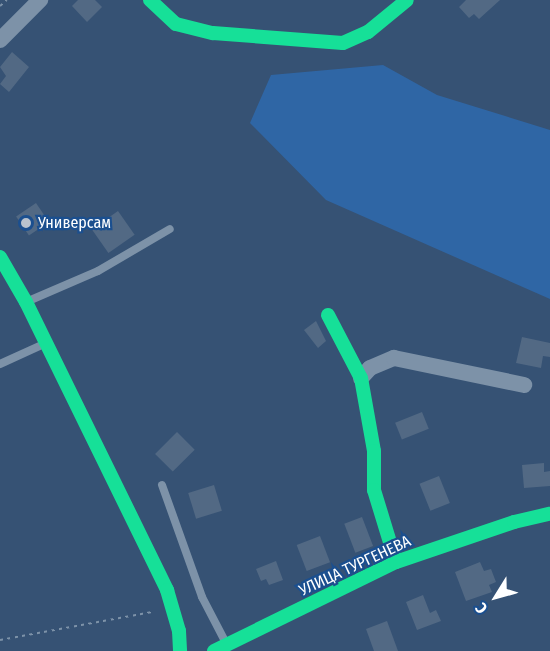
<!DOCTYPE html>
<html>
<head>
<meta charset="utf-8">
<style>
  body { margin:0 }
  #map { position:relative; width:550px; height:651px; overflow:hidden; background:#365274; font-family:"Fira Sans Condensed",sans-serif }
  div>[style] { position:absolute }
  .green>* { inset:0; background:#2f66a5 }
  .building>* { inset:0; background:#526984; transform-origin:0 0 }
  .path>* { height:2px; margin-top:-1px; transform-origin:0; background:repeating-linear-gradient(90deg,#7d92a8 0 3px,transparent 0 7.5px) }
  .lane>* { height:8px; margin:-4px; padding:0 4px; transform-origin:4px; border-radius:4px; background:#7d92a8 }
  .street>* { height:16px; margin:-8px; padding:0 8px; transform-origin:8px; border-radius:8px; background:#7d92a8 }
  .fast>* { height:14px; margin:-7px; padding:0 7px; transform-origin:7px; border-radius:7px; background:#16e098 }
  .dots>* { width:16px; height:16px; translate:-50% -50%; box-sizing:border-box; border:3px solid #1b4f8f; border-radius:50% }
  span { translate:-50% -50%; white-space:nowrap; text-align:center; line-height:1.15; -webkit-text-stroke:4.5px #1b4f8f; paint-order:stroke }
  .poi-label { font-size:16px; color:#fff }
  .left { translate:0 -50%; text-align:left }
  .street-label { font-size:16px; color:#fff }
  .north { position:absolute; left:466px; top:567px; width:60px; height:60px; -webkit-text-stroke:4px #1b4f8f; paint-order:stroke; rotate:233deg; font-size:16px; font-weight:700; line-height:24px; text-align:center; color:#fff }
  .north::after { content:''; display:block; margin:auto; width:21px; height:27px; background:#fff; clip-path:polygon(50% 0,100% 100%,50% 72%,0 100%) }
</style>
</head>
<body>
<div id="map">
  <div class="green">
    <i style="clip-path:polygon(383px 65px,437px 95px,550px 130px,550px 299px,326px 200px,250px 123px,271px 75px)"></i>
  </div>
  <div class="building">
    <i style="clip-path:polygon(78px 0,95px 0,102px 7px,87px 22px,72px 6px)"></i>
    <i style="clip-path:polygon(466px 0,500px 0,479px 19px,474px 14px,469px 18px,459px 7px)"></i>
    <i style="clip-path:polygon(12px 52px,29px 67px,9px 92px,0 84px,6px 76px,0 67px)"></i>
    <i style="left:36px;top:203px;width:23px;height:24px;rotate:56deg"></i>
    <i style="left:118px;top:211px;width:29px;height:32px;rotate:55deg"></i>
    <i style="clip-path:polygon(316px 321px,326px 341px,318px 348px,304px 330px)"></i>
    <i style="clip-path:polygon(522px 337px,550px 343px,550px 357px,543px 356px,541px 368px,516px 363px)"></i>
    <i style="left:422px;top:412px;width:18px;height:29px;rotate:68deg"></i>
    <i style="left:177px;top:432px;width:25px;height:31px;rotate:45deg"></i>
    <i style="clip-path:polygon(544px 463px,544px 472px,550px 471px,550px 486px,524px 488px,522px 465px)"></i>
    <i style="left:439px;top:476px;width:29px;height:21px;rotate:68deg"></i>
    <i style="left:214px;top:485px;width:27px;height:27px;rotate:73deg"></i>
    <i style="left:362px;top:517px;width:31px;height:19px;rotate:69deg"></i>
    <i style="left:320px;top:536px;width:28px;height:25px;rotate:69deg"></i>
    <i style="clip-path:polygon(276px 561px,283px 580px,269px 585px,266px 579px,261px 581px,256px 569px)"></i>
    <i style="clip-path:polygon(480px 562px,484px 571px,491px 569px,496px 582px,489px 585px,492px 592px,466px 601px,455px 572px)"></i>
    <i style="clip-path:polygon(423px 595px,430px 613px,436px 610px,441px 621px,417px 630px,406px 602px)"></i>
    <i style="clip-path:polygon(387px 621px,398px 651px,374px 651px,366px 629px)"></i>
  </div>
  <div class="path">
    <i style="left:0;top:6px;width:9px;rotate:-41deg"></i>
    <i style="left:0;top:640px;width:156px;rotate:-10.4deg"></i>
  </div>
  <div class="lane">
    <i style="left:26px;top:302px;width:78px;rotate:-23.3deg"></i>
    <i style="left:98px;top:271px;width:83px;rotate:-30.3deg"></i>
    <i style="left:0;top:364px;width:51px;rotate:-24.5deg"></i>
    <i style="left:162px;top:485px;width:119px;rotate:70.3deg"></i>
    <i style="left:202px;top:597px;width:54px;rotate:62.5deg"></i>
  </div>
  <div class="street">
    <i style="left:0;top:40px;width:57px;rotate:-45deg"></i>
    <i style="left:361px;top:378px;width:13px;rotate:-48deg"></i>
    <i style="left:370px;top:368px;width:26px;rotate:-23deg"></i>
    <i style="left:394px;top:358px;width:133px;rotate:11.7deg"></i>
  </div>
  <div class="fast">
    <i style="left:150px;top:0;width:35px;rotate:43deg"></i>
    <i style="left:176px;top:24px;width:38px;rotate:14deg"></i>
    <i style="left:213px;top:33px;width:130px;rotate:4.4deg"></i>
    <i style="left:343px;top:43px;width:27px;rotate:-24deg"></i>
    <i style="left:368px;top:32px;width:50px;rotate:-39.4deg"></i>
    <i style="left:0;top:257px;width:52px;rotate:60deg"></i>
    <i style="left:26px;top:302px;width:321px;rotate:63.9deg"></i>
    <i style="left:167px;top:590px;width:43px;rotate:73.7deg"></i>
    <i style="left:179px;top:631px;width:20px;rotate:87deg"></i>
    <i style="left:328px;top:315px;width:71px;rotate:62.4deg"></i>
    <i style="left:361px;top:378px;width:74px;rotate:79.9deg"></i>
    <i style="left:374px;top:451px;width:39px;rotate:90deg"></i>
    <i style="left:374px;top:490px;width:75px;rotate:73deg"></i>
    <i style="left:214px;top:651px;width:203px;rotate:-26.1deg"></i>
    <i style="left:396px;top:562px;width:125px;rotate:-18.7deg"></i>
    <i style="left:514px;top:522px;width:37px;rotate:-13deg"></i>
  </div>
  <div class="dots">
    <i style="left:26px;top:223px;background:#b9c2ce"></i>
  </div>
  <div class="poi-label">
    <span class="left" style="left:38px;top:223px">Универсам</span>
  </div>
  <div class="street-label">
    <span style="left:355px;top:566px;rotate:-25deg">УЛИЦА ТУРГЕНЕВА</span>
  </div>
  <div class="north">С</div>
</div>
</body>
</html>
